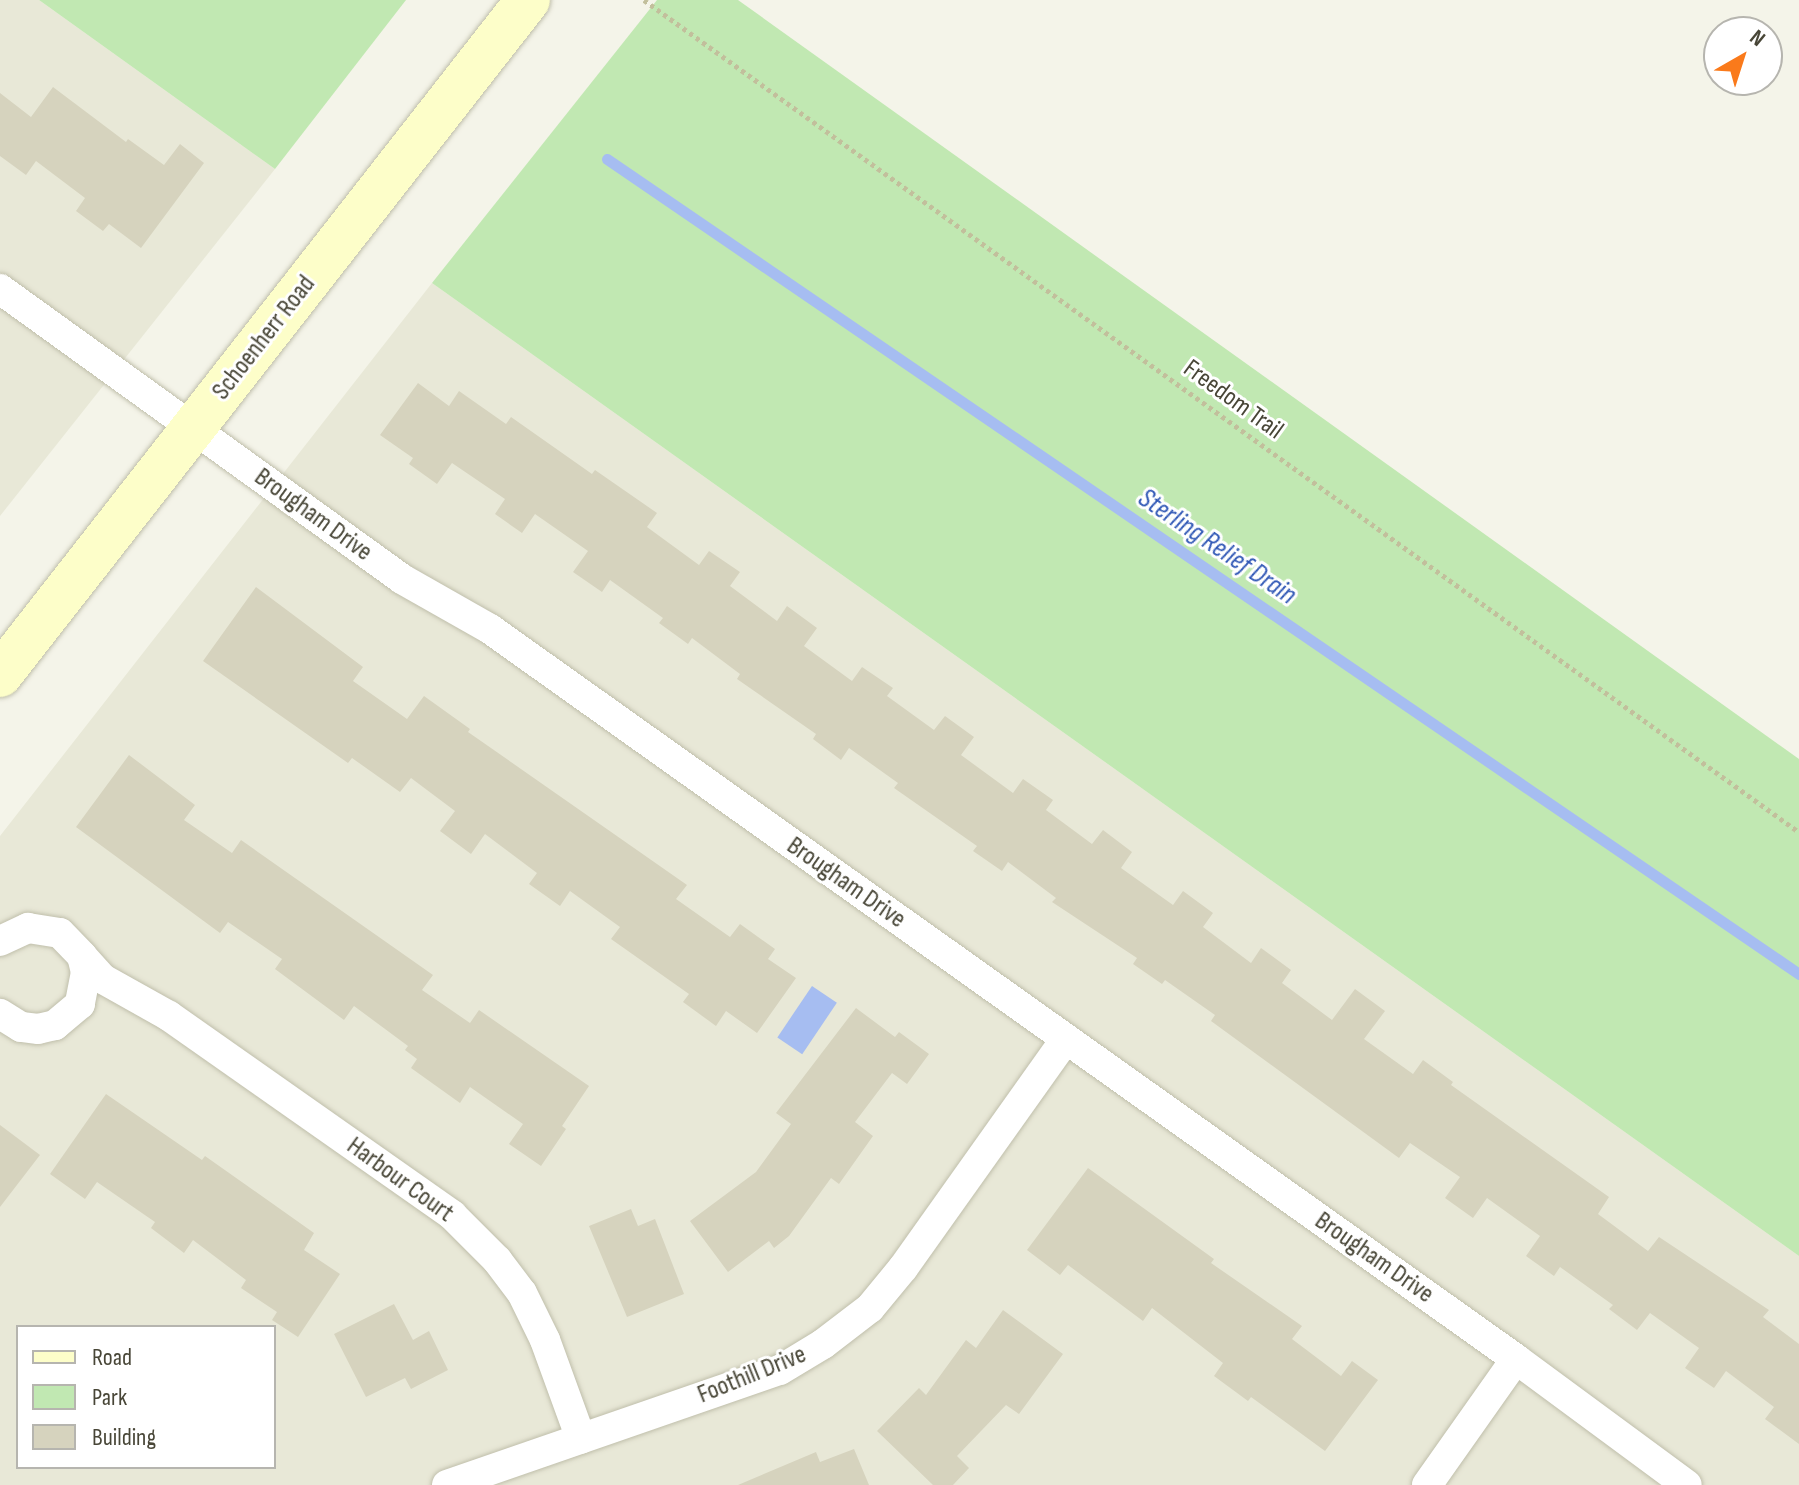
<!DOCTYPE html>
<html>
<head>
<meta charset="utf-8">
<style>
  body { margin:0 }
  #map { position:relative; width:1799px; height:1485px; overflow:hidden; background:#f4f4e9; font-family:"Sofia Sans Condensed",sans-serif }
  div>[style] { position:absolute }
  .residential>* { inset:0; background:#e8e8d7 }
  .green>* { inset:0; background:#c1e8b2 }
  .water>* { inset:0; background:#a6bdf1; transform-origin:0 0 }
  .stream>* { height:11px; margin:-5.5px; padding:0 5.5px; transform-origin:5.5px; border-radius:5.5px; background:#a6bdf1 }
  .building>* { inset:0; background:#d6d3be }
  .path>* { height:5px; margin-top:-2.5px; transform-origin:0; background:repeating-linear-gradient(90deg,#c2bf9c 0 4px,transparent 0 8px) }
  .roads { filter:drop-shadow(0 0 2px #c0bfab) drop-shadow(0 0 2px #c0bfab) }
  .street>* { height:30px; margin:-15px; padding:0 15px; transform-origin:15px; border-radius:15px; background:#fff }
  .secondary>* { height:44px; margin:-22px; padding:0 22px; transform-origin:22px; border-radius:22px; background:#fdfec9 }
  span { translate:-50% -50%; white-space:nowrap; text-align:center; line-height:1.15; -webkit-text-stroke:6px #fff; paint-order:stroke }
  .street-label { font-size:26px; color:#484637 }
  .water-label { font-size:28px; color:#2f57b5; font-style:italic }
  .legend { position:absolute; left:16px; top:1325px; width:260px; height:144px; box-sizing:border-box; background:#fff; border:2px solid #b6b5af; margin:0; padding:10px 14px; list-style:none; font-size:24px; color:#484637 }
  .legend li { display:flex; align-items:center; gap:16px; height:40px }
  .legend b { width:40px; border:2px solid #b6b5af }
  .north { position:absolute; left:1703px; top:16px; width:80px; height:80px; box-sizing:border-box; background:#fff; border:2px solid #b6b5af; border-radius:50%; rotate:39deg; font-size:22px; font-weight:700; line-height:32px; text-align:center; color:#484637 }
  .north::after { content:''; display:block; margin:auto; width:28px; height:36px; background:#fa7a1b; clip-path:polygon(50% 0,100% 100%,50% 72%,0 100%) }
</style>
</head>
<body>
<div id="map">
  <div class="residential">
    <i style="clip-path:polygon(0 0,39px 0,275px 169px,0 516px)"></i>
    <i style="clip-path:polygon(evenodd,432px 283px,1799px 1256px,1799px 1485px,0 1485px,0 836px,432px 283px,18px 1327px,274px 1327px,274px 1467px,18px 1467px,18px 1327px)"></i>
  </div>
  <div class="green">
    <i style="clip-path:polygon(39px 0,406px 0,275px 169px)"></i>
    <i style="clip-path:polygon(657px 0,738px 0,1799px 759px,1799px 1256px,432px 283px)"></i>
  </div>
  <div class="water">
    <i style="left:812px;top:986px;width:30px;height:62px;rotate:34deg"></i>
  </div>
  <div class="stream">
    <i style="left:607px;top:159px;width:1444px;rotate:34.36deg"></i>
  </div>
  <div class="building">
    <i style="clip-path:polygon(53px 87px,126px 142px,128px 139px,164px 165px,180px 144px,204px 163px,141px 248px,109px 224px,103px 231px,76px 211px,85px 198px,36px 161px,26px 175px,0 156px,0 93px,31px 117px)"></i>
    <i style="clip-path:polygon(418px 383px,449px 406px,459px 391px,506px 424px,511px 417px,592px 474px,595px 470px,657px 513px,647px 527px,699px 565px,709px 551px,740px 572px,730px 586px,777px 621px,787px 606px,817px 628px,804px 646px,852px 681px,862px 667px,893px 688px,887px 696px,934px 730px,945px 716px,974px 737px,961px 755px,1013px 793px,1023px 779px,1053px 800px,1046px 810px,1092px 844px,1103px 830px,1132px 852px,1121px 868px,1173px 905px,1183px 891px,1213px 913px,1203px 927px,1251px 963px,1261px 948px,1291px 970px,1282px 983px,1332px 1020px,1355px 989px,1385px 1011px,1364px 1039px,1413px 1074px,1423px 1060px,1453px 1082px,1451px 1085px,1609px 1197px,1598px 1214px,1648px 1251px,1659px 1237px,1769px 1310px,1763px 1317px,1799px 1344px,1799px 1444px,1765px 1419px,1774px 1407px,1726px 1371px,1714px 1388px,1685px 1368px,1699px 1348px,1650px 1313px,1637px 1330px,1609px 1309px,1613px 1305px,1560px 1267px,1554px 1276px,1526px 1256px,1540px 1236px,1487px 1198px,1473px 1218px,1445px 1198px,1460px 1177px,1410px 1143px,1399px 1158px,1211px 1021px,1215px 1015px,1165px 980px,1162px 984px,1133px 964px,1137px 958px,1052px 902px,1056px 898px,1008px 862px,1002px 871px,973px 851px,977px 846px,894px 788px,898px 783px,849px 748px,841px 760px,813px 739px,816px 734px,737px 679px,740px 674px,692px 638px,688px 644px,659px 623px,663px 618px,610px 580px,602px 592px,573px 572px,588px 551px,535px 514px,522px 533px,495px 514px,505px 499px,452px 463px,437px 484px,409px 464px,413px 458px,380px 435px)"></i>
    <i style="clip-path:polygon(256px 587px,363px 667px,353px 681px,407px 719px,424px 696px,470px 729px,468px 732px,687px 885px,676px 899px,730px 937px,740px 924px,775px 949px,768px 959px,796px 978px,757px 1033px,726px 1011px,716px 1026px,683px 1002px,689px 994px,611px 939px,620px 927px,570px 891px,560px 906px,529px 884px,537px 873px,485px 834px,471px 854px,440px 831px,455px 811px,411px 778px,400px 792px,352px 758px,348px 763px,203px 661px)"></i>
    <i style="clip-path:polygon(129px 755px,195px 805px,184px 820px,232px 853px,241px 840px,433px 975px,422px 990px,470px 1023px,479px 1010px,589px 1086px,562px 1126px,566px 1129px,541px 1166px,509px 1144px,523px 1124px,470px 1087px,460px 1103px,411px 1068px,417px 1059px,405px 1050px,408px 1046px,354px 1006px,344px 1020px,275px 969px,282px 959px,228px 922px,220px 933px,76px 827px)"></i>
    <i style="clip-path:polygon(856px 1008px,895px 1037px,899px 1032px,929px 1054px,907px 1084px,892px 1073px,855px 1122px,873px 1136px,839px 1184px,831px 1178px,789px 1236px,774px 1248px,769px 1241px,728px 1272px,690px 1221px,756px 1172px,791px 1124px,776px 1113px)"></i>
    <i style="clip-path:polygon(106px 1094px,202px 1160px,205px 1156px,314px 1233px,304px 1250px,340px 1274px,298px 1337px,272px 1320px,277px 1312px,241px 1288px,246px 1280px,193px 1240px,184px 1253px,151px 1228px,155px 1222px,97px 1182px,85px 1199px,50px 1174px)"></i>
    <i style="clip-path:polygon(0 1125px,40px 1155px,0 1207px)"></i>
    <i style="clip-path:polygon(1088px 1168px,1214px 1259px,1211px 1263px,1302px 1326px,1292px 1339px,1341px 1376px,1352px 1361px,1378px 1380px,1325px 1451px,1251px 1397px,1248px 1401px,1214px 1376px,1223px 1363px,1152px 1308px,1143px 1321px,1068px 1265px,1060px 1275px,1027px 1250px)"></i>
    <i style="clip-path:polygon(631px 1209px,638px 1226px,655px 1219px,684px 1294px,627px 1317px,589px 1226px)"></i>
    <i style="clip-path:polygon(394px 1304px,413px 1340px,429px 1331px,448px 1370px,411px 1389px,405px 1378px,366px 1397px,334px 1334px)"></i>
    <i style="clip-path:polygon(1003px 1310px,1063px 1354px,1019px 1414px,1006px 1405px,957px 1456px,969px 1468px,953px 1485px,933px 1485px,877px 1431px,919px 1388px,926px 1395px,966px 1340px,976px 1348px)"></i>
    <i style="clip-path:polygon(854px 1449px,869px 1485px,738px 1485px,816px 1452px,820px 1462px)"></i>
  </div>
  <div class="path">
    <i style="left:644px;top:0;width:1423px;rotate:35.77deg"></i>
  </div>
  <div class="roads">
    <div class="street">
      <i style="left:0;top:289px;width:496px;rotate:35.8deg"></i>
      <i style="left:402px;top:579px;width:101px;rotate:29.6deg"></i>
      <i style="left:490px;top:629px;width:1259px;rotate:35.43deg"></i>
      <i style="left:1516px;top:1359px;width:212px;rotate:36.4deg"></i>
      <i style="left:0;top:941px;width:31px;rotate:-25deg"></i>
      <i style="left:28px;top:928px;width:32px;rotate:9deg"></i>
      <i style="left:60px;top:933px;width:32px;rotate:46deg"></i>
      <i style="left:82px;top:956px;width:16px;rotate:76deg"></i>
      <i style="left:86px;top:972px;width:33px;rotate:101deg"></i>
      <i style="left:80px;top:1004px;width:33px;rotate:140deg"></i>
      <i style="left:55px;top:1025px;width:17px;rotate:167deg"></i>
      <i style="left:38px;top:1029px;width:17px;rotate:-173deg"></i>
      <i style="left:21px;top:1027px;width:25px;rotate:-148deg"></i>
      <i style="left:82px;top:956px;width:31px;rotate:48deg"></i>
      <i style="left:103px;top:979px;width:76px;rotate:29.3deg"></i>
      <i style="left:169px;top:1016px;width:346px;rotate:35.1deg"></i>
      <i style="left:452px;top:1215px;width:64px;rotate:45deg"></i>
      <i style="left:497px;top:1260px;width:41px;rotate:52.9deg"></i>
      <i style="left:522px;top:1293px;width:52px;rotate:63.9deg"></i>
      <i style="left:545px;top:1340px;width:105px;rotate:70deg"></i>
      <i style="left:447px;top:1485px;width:352px;rotate:-19.1deg"></i>
      <i style="left:780px;top:1370px;width:50px;rotate:-31.2deg"></i>
      <i style="left:823px;top:1344px;width:59px;rotate:-37.5deg"></i>
      <i style="left:870px;top:1308px;width:52px;rotate:-50.5deg"></i>
      <i style="left:903px;top:1268px;width:281px;rotate:-54.6deg"></i>
      <i style="left:1427px;top:1485px;width:154px;rotate:-54.8deg"></i>
    </div>
    <div class="secondary">
      <i style="left:0;top:675px;width:857px;rotate:-51.97deg"></i>
    </div>
  </div>
  <div class="street-label">
    <span style="left:264px;top:338px;rotate:-52deg">Schoenherr Road</span>
    <span style="left:1233px;top:400px;rotate:36deg">Freedom Trail</span>
    <span style="left:313px;top:515px;rotate:36deg">Brougham Drive</span>
    <span style="left:846px;top:883px;rotate:35deg">Brougham Drive</span>
    <span style="left:400px;top:1180px;rotate:36deg">Harbour Court</span>
    <span style="left:1374px;top:1258px;rotate:35deg">Brougham Drive</span>
    <span style="left:752px;top:1375px;rotate:-22deg">Foothill Drive</span>
  </div>
  <div class="water-label">
    <span style="left:1217px;top:547px;rotate:34deg">Sterling Relief Drain</span>
  </div>
  <ul class="legend">
  <li><b style="height:10px;background:#fdfec9"></b>Road</li>
  <li><b style="height:22px;background:#c1e8b2"></b>Park</li>
  <li><b style="height:22px;background:#d6d3be"></b>Building</li>
  </ul>
  <div class="north">N</div>
</div>
</body>
</html>
